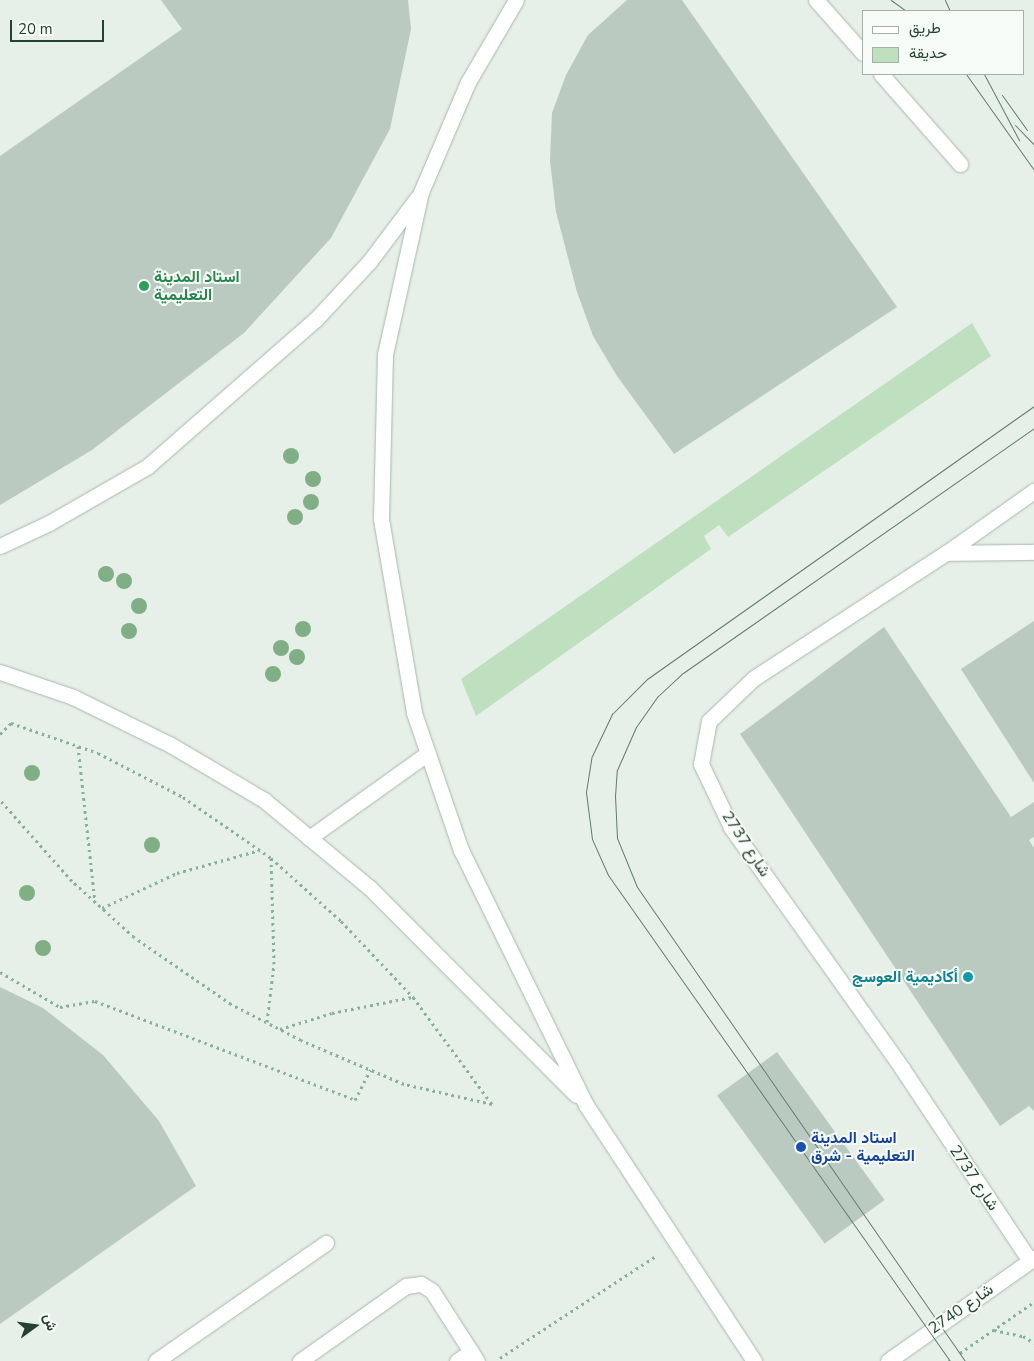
<!DOCTYPE html>
<html>
<head>
<meta charset="utf-8">
<style>
  body { margin:0 }
  #map { position:relative; width:1034px; height:1361px; overflow:hidden; background:#e6efe8; font-family:"Nunito Sans",Vazirmatn,sans-serif }
  div>[style] { position:absolute }
  .green>* { inset:0; background:#bfe0be }
  .building>* { inset:0; background:#bbcac0; transform-origin:0 0 }
  .path>* { height:3px; margin-top:-1.5px; transform-origin:0; background:repeating-linear-gradient(90deg,#85b398 0 2.5px,transparent 0 6.5px) }
  .roads { filter:drop-shadow(0 0 1px #a8b8ad) drop-shadow(0 0 1px #a8b8ad) }
  .minor>* { height:15px; margin:-7.5px; padding:0 7.5px; transform-origin:7.5px; border-radius:7.5px; background:#fff }
  .tram>* { height:1px; margin:-0.5px; padding:0 0.5px; transform-origin:0.5px; border-radius:0.5px; background:#5f7d6c }
  .trees>* { width:16px; height:16px; margin:-8px; border-radius:50%; background:#80af85 }
  .dots>* { width:14px; height:14px; translate:-50% -50%; box-sizing:border-box; border:2px solid #f7fbf7; border-radius:50% }
  span { translate:-50% -50%; white-space:nowrap; text-align:center; line-height:1.15; -webkit-text-stroke:4px #f7fbf7; paint-order:stroke }
  .leisure-label { font-size:16px; color:#27864d; font-weight:700 }
  .left { translate:0 -50%; text-align:left }
  .street-label { font-size:16px; color:#244231 }
  .culture-label { font-size:16px; color:#0d838f; font-weight:700 }
  .right { translate:-100% -50%; text-align:right }
  .transit-label { font-size:16px; color:#164399; font-weight:700 }
  .legend { position:absolute; left:862px; top:10px; width:162px; height:65px; box-sizing:border-box; background:#f7fbf7; border:1px solid #a3b1a8; margin:0; padding:6px 9px; list-style:none; font-size:15px; color:#244231 }
  .legend li { display:flex; align-items:center; gap:10px; height:25px }
  .legend b { width:25px; border:1px solid #a3b1a8 }
  .north { position:absolute; left:10px; top:1301px; width:50px; height:50px; -webkit-text-stroke:4px #f7fbf7; paint-order:stroke; rotate:76deg; font-size:14px; font-weight:700; line-height:20px; text-align:center; color:#244231 }
  .north::after { content:''; display:block; margin:auto; width:18px; height:22px; background:#244231; clip-path:polygon(50% 0,100% 100%,50% 72%,0 100%) }
  .scale { position:absolute; left:10px; top:20px; width:94px; height:22px; box-sizing:border-box; border:2px solid #244231; border-top:0; padding-left:6px; font-size:15px; line-height:18px; white-space:nowrap; color:#244231; -webkit-text-stroke:4px #f7fbf7; paint-order:stroke }
</style>
</head>
<body>
<div id="map">
  <div class="green">
    <i style="clip-path:polygon(972px 323px,991px 356px,728px 537px,719px 525px,704px 536px,711px 549px,476px 716px,461px 679px)"></i>
  </div>
  <div class="building">
    <i style="clip-path:polygon(161px 0,408px 0,411px 29px,390px 129px,331px 238px,244px 333px,92px 450px,0 505px,0 156px,182px 29px)"></i>
    <i style="clip-path:polygon(627px 0,682px 0,897px 307px,674px 454px,617px 376px,593px 336px,577px 292px,556px 212px,550px 161px,552px 113px,566px 75px,588px 35px)"></i>
    <i style="clip-path:polygon(1034px 621px,1034px 783px,961px 669px)"></i>
    <i style="clip-path:polygon(884px 627px,1011px 817px,1034px 802px,1034px 837px,1029px 840px,1034px 848px,1034px 1111px,1029px 1106px,1000px 1126px,740px 734px)"></i>
    <i style="clip-path:polygon(0 987px,43px 1008px,103px 1055px,159px 1121px,196px 1186px,0 1324px)"></i>
    <i style="left:777px;top:1052px;width:183px;height:74px;rotate:54deg"></i>
  </div>
  <div class="path">
    <i style="left:0;top:734px;width:16px;rotate:-45deg"></i>
    <i style="left:11px;top:723px;width:92px;rotate:19deg"></i>
    <i style="left:98px;top:753px;width:96px;rotate:27.4deg"></i>
    <i style="left:183px;top:797px;width:107px;rotate:34.7deg"></i>
    <i style="left:271px;top:858px;width:94px;rotate:42deg"></i>
    <i style="left:341px;top:921px;width:105px;rotate:46.5deg"></i>
    <i style="left:413px;top:997px;width:133px;rotate:53.6deg"></i>
    <i style="left:492px;top:1104px;width:90px;rotate:-167.2deg"></i>
    <i style="left:404px;top:1084px;width:112px;rotate:-156.9deg"></i>
    <i style="left:301px;top:1040px;width:79px;rotate:-152.8deg"></i>
    <i style="left:231px;top:1004px;width:118px;rotate:-145.4deg"></i>
    <i style="left:134px;top:937px;width:84px;rotate:-137.9deg"></i>
    <i style="left:72px;top:881px;width:108px;rotate:-131.6deg"></i>
    <i style="left:78px;top:746px;width:157px;rotate:83.8deg"></i>
    <i style="left:102px;top:908px;width:83px;rotate:-25deg"></i>
    <i style="left:177px;top:873px;width:86px;rotate:-15.5deg"></i>
    <i style="left:0;top:972px;width:69px;rotate:30.3deg"></i>
    <i style="left:60px;top:1007px;width:36px;rotate:-10deg"></i>
    <i style="left:95px;top:1001px;width:278px;rotate:20.8deg"></i>
    <i style="left:355px;top:1100px;width:34px;rotate:-63deg"></i>
    <i style="left:267px;top:1022px;width:58px;rotate:-83.1deg"></i>
    <i style="left:274px;top:964px;width:106px;rotate:-91.6deg"></i>
    <i style="left:280px;top:1029px;width:54px;rotate:-17.1deg"></i>
    <i style="left:332px;top:1013px;width:82px;rotate:-11.3deg"></i>
    <i style="left:994px;top:1330px;width:30px;rotate:12deg"></i>
    <i style="left:1023px;top:1336px;width:13px;rotate:32deg"></i>
    <i style="left:960px;top:1353px;width:90px;rotate:-34.6deg"></i>
    <i style="left:500px;top:1358px;width:186px;rotate:-33.2deg"></i>
    <i style="left:949px;top:1361px;width:1px;rotate:-45deg"></i>
  </div>
  <div class="roads">
    <div class="minor">
      <i style="left:516px;top:0;width:95px;rotate:120.3deg"></i>
      <i style="left:468px;top:82px;width:120px;rotate:113.1deg"></i>
      <i style="left:421px;top:192px;width:166px;rotate:102.5deg"></i>
      <i style="left:385px;top:354px;width:165px;rotate:91.4deg"></i>
      <i style="left:381px;top:519px;width:197px;rotate:80.3deg"></i>
      <i style="left:414px;top:713px;width:145px;rotate:71.1deg"></i>
      <i style="left:461px;top:850px;width:284px;rotate:63.9deg"></i>
      <i style="left:586px;top:1105px;width:306px;rotate:56.7deg"></i>
      <i style="left:816px;top:0;width:71px;rotate:48.4deg"></i>
      <i style="left:881px;top:74px;width:120px;rotate:48.7deg"></i>
      <i style="left:0;top:546px;width:54px;rotate:-25.1deg"></i>
      <i style="left:49px;top:523px;width:114px;rotate:-29.9deg"></i>
      <i style="left:148px;top:466px;width:223px;rotate:-41.2deg"></i>
      <i style="left:316px;top:319px;width:78px;rotate:-47.1deg"></i>
      <i style="left:369px;top:262px;width:81px;rotate:-53deg"></i>
      <i style="left:946px;top:553px;width:88px;rotate:-0.7deg"></i>
      <i style="left:0;top:672px;width:77px;rotate:18.9deg"></i>
      <i style="left:73px;top:697px;width:109px;rotate:26.1deg"></i>
      <i style="left:171px;top:745px;width:108px;rotate:30.6deg"></i>
      <i style="left:264px;top:800px;width:138px;rotate:39.7deg"></i>
      <i style="left:370px;top:888px;width:292px;rotate:45.1deg"></i>
      <i style="left:309px;top:838px;width:146px;rotate:-35.5deg"></i>
      <i style="left:1030px;top:1261px;width:232px;rotate:-123.6deg"></i>
      <i style="left:902px;top:1068px;width:296px;rotate:-125.4deg"></i>
      <i style="left:731px;top:827px;width:70px;rotate:-115.5deg"></i>
      <i style="left:701px;top:764px;width:44px;rotate:-79.5deg"></i>
      <i style="left:709px;top:721px;width:62px;rotate:-43.7deg"></i>
      <i style="left:754px;top:678px;width:229px;rotate:-33.1deg"></i>
      <i style="left:946px;top:553px;width:108px;rotate:-35.2deg"></i>
      <i style="left:156px;top:1361px;width:207px;rotate:-34.8deg"></i>
      <i style="left:300px;top:1361px;width:130px;rotate:-35.3deg"></i>
      <i style="left:406px;top:1286px;width:15px;rotate:-8deg"></i>
      <i style="left:421px;top:1284px;width:13px;rotate:32deg"></i>
      <i style="left:432px;top:1291px;width:83px;rotate:57.3deg"></i>
      <i style="left:457px;top:1361px;width:17px;rotate:-33deg"></i>
      <i style="left:888px;top:1361px;width:179px;rotate:-35.2deg"></i>
    </div>
  </div>
  <div class="tram">
    <i style="left:891px;top:0;width:19px;rotate:36deg"></i>
    <i style="left:945px;top:0;width:12px;rotate:66deg"></i>
    <i style="left:966px;top:74px;width:118px;rotate:54.7deg"></i>
    <i style="left:984px;top:74px;width:75px;rotate:62.1deg"></i>
    <i style="left:1002px;top:95px;width:43px;rotate:54.5deg"></i>
    <i style="left:1015px;top:125px;width:28px;rotate:46deg"></i>
    <i style="left:950px;top:1361px;width:594px;rotate:-125.13deg"></i>
    <i style="left:608px;top:875px;width:39px;rotate:-114deg"></i>
    <i style="left:592px;top:839px;width:47px;rotate:-97.3deg"></i>
    <i style="left:586px;top:792px;width:36px;rotate:-81deg"></i>
    <i style="left:592px;top:756px;width:47px;rotate:-64.5deg"></i>
    <i style="left:612px;top:714px;width:49px;rotate:-45deg"></i>
    <i style="left:647px;top:679px;width:474px;rotate:-35.2deg"></i>
    <i style="left:965px;top:1361px;width:576px;rotate:-124.68deg"></i>
    <i style="left:637px;top:887px;width:53px;rotate:-112.2deg"></i>
    <i style="left:617px;top:838px;width:42px;rotate:-92.7deg"></i>
    <i style="left:615px;top:796px;width:26px;rotate:-86deg"></i>
    <i style="left:617px;top:770px;width:47px;rotate:-66.2deg"></i>
    <i style="left:636px;top:727px;width:37px;rotate:-55deg"></i>
    <i style="left:657px;top:697px;width:35px;rotate:-43deg"></i>
    <i style="left:683px;top:673px;width:428px;rotate:-34.9deg"></i>
  </div>
  <div class="trees">
    <i style="left:291px;top:456px"></i>
    <i style="left:313px;top:479px"></i>
    <i style="left:311px;top:502px"></i>
    <i style="left:295px;top:517px"></i>
    <i style="left:106px;top:574px"></i>
    <i style="left:124px;top:581px"></i>
    <i style="left:139px;top:606px"></i>
    <i style="left:303px;top:629px"></i>
    <i style="left:129px;top:631px"></i>
    <i style="left:281px;top:648px"></i>
    <i style="left:297px;top:657px"></i>
    <i style="left:273px;top:674px"></i>
    <i style="left:32px;top:773px"></i>
    <i style="left:152px;top:845px"></i>
    <i style="left:27px;top:893px"></i>
    <i style="left:43px;top:948px"></i>
  </div>
  <div class="dots">
    <i style="left:144px;top:286px;background:#2e9e5b"></i>
    <i style="left:968px;top:977px;background:#0f9aa8"></i>
    <i style="left:801px;top:1147px;background:#1a4fb4"></i>
  </div>
  <div class="leisure-label">
    <span class="left" style="left:154px;top:286px">استاد المدينة<br>التعليمية</span>
  </div>
  <div class="street-label">
    <span style="left:746px;top:844px;rotate:57deg">شارع 2737</span>
    <span style="left:974px;top:1178px;rotate:56deg">شارع 2737</span>
    <span style="left:961px;top:1309px;rotate:-35deg">شارع 2740</span>
  </div>
  <div class="culture-label">
    <span class="right" style="left:958px;top:977px">أكاديمية العوسج</span>
  </div>
  <div class="transit-label">
    <span class="left" style="left:811px;top:1147px">استاد المدينة<br>التعليمية - شرق</span>
  </div>
  <ul class="legend">
  <li><b style="height:6px;background:#fff"></b>طريق</li>
  <li><b style="height:14px;background:#bfe0be"></b>حديقة</li>
  </ul>
  <div class="north">ش</div>
  <div class="scale">20 m</div>
</div>
</body>
</html>
